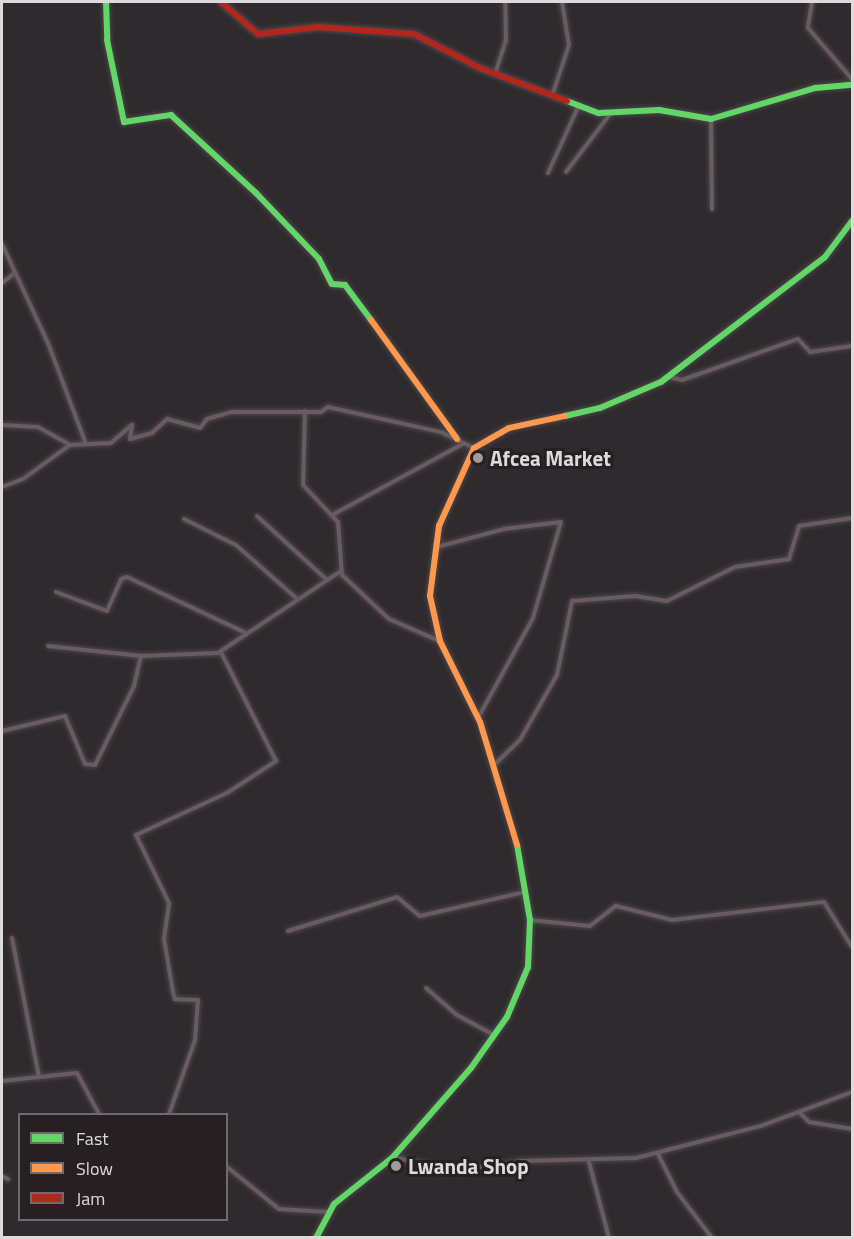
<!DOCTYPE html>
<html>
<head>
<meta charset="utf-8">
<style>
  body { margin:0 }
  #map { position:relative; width:854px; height:1239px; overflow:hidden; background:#2f2a2d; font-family:"Titillium Web",sans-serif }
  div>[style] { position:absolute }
  .roads { filter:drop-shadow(0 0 2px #4a4749) drop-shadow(0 0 2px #4a4749) }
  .street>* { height:4px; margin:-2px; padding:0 2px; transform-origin:2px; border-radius:2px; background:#695b63 }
  .fast>* { height:6px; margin:-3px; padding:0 3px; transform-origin:3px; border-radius:3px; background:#63d668 }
  .slow>* { height:6px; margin:-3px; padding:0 3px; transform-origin:3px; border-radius:3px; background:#ff974d }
  .jam>* { height:6px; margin:-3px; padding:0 3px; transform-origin:3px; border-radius:3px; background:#b3261e }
  .dots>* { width:16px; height:16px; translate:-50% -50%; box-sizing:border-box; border:3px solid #262023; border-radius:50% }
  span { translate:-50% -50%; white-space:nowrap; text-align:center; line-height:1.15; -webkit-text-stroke:6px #262023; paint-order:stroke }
  .poi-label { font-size:21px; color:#ded9db; font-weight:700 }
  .left { translate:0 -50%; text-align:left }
  .frame { position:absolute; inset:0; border:3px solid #ded9db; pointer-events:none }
  .legend { position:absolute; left:18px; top:1113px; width:210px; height:108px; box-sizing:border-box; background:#262023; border:2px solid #706a6d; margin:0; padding:8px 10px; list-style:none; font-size:18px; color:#ded9db }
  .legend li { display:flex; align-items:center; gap:12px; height:30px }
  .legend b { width:30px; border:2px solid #706a6d }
</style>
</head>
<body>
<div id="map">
  <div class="roads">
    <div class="street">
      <i style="left:812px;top:2px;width:26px;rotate:99deg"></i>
      <i style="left:808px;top:28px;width:67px;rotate:49.2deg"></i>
      <i style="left:495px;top:74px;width:35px;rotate:-72deg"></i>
      <i style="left:506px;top:41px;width:39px;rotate:-91deg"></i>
      <i style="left:553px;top:93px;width:51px;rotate:-71.6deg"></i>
      <i style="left:569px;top:45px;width:44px;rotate:-99.2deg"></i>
      <i style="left:711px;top:119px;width:90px;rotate:89.4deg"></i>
      <i style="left:566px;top:172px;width:73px;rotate:-52.8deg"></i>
      <i style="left:548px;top:173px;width:75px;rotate:-65.5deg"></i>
      <i style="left:2px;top:244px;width:109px;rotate:65.1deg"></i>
      <i style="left:48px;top:343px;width:108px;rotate:69.4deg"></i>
      <i style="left:2px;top:283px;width:16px;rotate:-38deg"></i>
      <i style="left:669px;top:377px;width:13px;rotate:13deg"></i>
      <i style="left:682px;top:380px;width:123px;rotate:-19.5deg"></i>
      <i style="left:798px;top:339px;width:18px;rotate:47deg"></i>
      <i style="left:810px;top:352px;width:42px;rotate:-8.1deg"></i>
      <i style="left:305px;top:411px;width:74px;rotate:91.5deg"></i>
      <i style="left:303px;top:485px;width:51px;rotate:46.6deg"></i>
      <i style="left:338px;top:522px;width:53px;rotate:85.7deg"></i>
      <i style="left:342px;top:575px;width:64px;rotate:43.1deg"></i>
      <i style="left:389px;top:619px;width:55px;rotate:23.7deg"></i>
      <i style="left:2px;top:425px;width:36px;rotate:3deg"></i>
      <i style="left:38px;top:427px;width:37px;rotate:29deg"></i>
      <i style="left:2px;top:487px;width:22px;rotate:-21deg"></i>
      <i style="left:23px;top:479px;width:58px;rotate:-35.9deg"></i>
      <i style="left:70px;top:445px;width:41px;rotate:-2.8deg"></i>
      <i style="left:111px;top:443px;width:28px;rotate:-41deg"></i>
      <i style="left:132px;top:425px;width:14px;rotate:98deg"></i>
      <i style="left:130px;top:439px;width:23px;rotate:-15deg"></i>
      <i style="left:152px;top:433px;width:21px;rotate:-43deg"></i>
      <i style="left:167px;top:419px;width:34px;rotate:15deg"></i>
      <i style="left:200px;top:428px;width:11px;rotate:-52deg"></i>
      <i style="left:207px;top:419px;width:25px;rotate:-16deg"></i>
      <i style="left:231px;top:412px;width:90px"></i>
      <i style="left:321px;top:412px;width:9px;rotate:-36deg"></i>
      <i style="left:328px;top:407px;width:116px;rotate:12.5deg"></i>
      <i style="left:441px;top:432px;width:37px;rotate:26deg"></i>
      <i style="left:334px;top:514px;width:148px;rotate:-28.6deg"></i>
      <i style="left:257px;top:516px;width:93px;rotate:42.4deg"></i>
      <i style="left:184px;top:519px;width:58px;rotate:26.6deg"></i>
      <i style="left:236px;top:545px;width:79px;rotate:41.4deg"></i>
      <i style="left:437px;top:547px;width:69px;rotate:-15deg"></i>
      <i style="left:504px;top:529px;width:57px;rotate:-7deg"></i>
      <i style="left:561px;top:522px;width:100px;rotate:106.3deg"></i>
      <i style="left:533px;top:618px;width:114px;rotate:118.8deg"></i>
      <i style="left:56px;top:592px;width:54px;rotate:20.4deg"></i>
      <i style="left:107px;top:611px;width:35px;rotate:-66deg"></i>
      <i style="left:121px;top:579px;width:6px;rotate:-18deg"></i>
      <i style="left:127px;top:577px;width:129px;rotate:25.2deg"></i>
      <i style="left:48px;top:646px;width:94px;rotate:6.1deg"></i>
      <i style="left:141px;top:656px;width:77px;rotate:-2.2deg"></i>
      <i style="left:218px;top:653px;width:148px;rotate:-33.7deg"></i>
      <i style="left:2px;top:731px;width:65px;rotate:-13.4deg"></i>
      <i style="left:65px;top:716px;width:52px;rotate:67.4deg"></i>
      <i style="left:85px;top:764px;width:10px;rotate:6deg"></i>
      <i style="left:95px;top:765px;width:88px;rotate:-63.7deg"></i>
      <i style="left:134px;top:686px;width:31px;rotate:-77deg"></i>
      <i style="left:495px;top:764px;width:35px;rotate:-44deg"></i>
      <i style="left:520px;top:740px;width:75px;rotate:-60.4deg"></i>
      <i style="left:557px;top:675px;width:76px;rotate:-78.5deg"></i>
      <i style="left:572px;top:601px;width:63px;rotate:-4.5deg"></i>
      <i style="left:635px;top:596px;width:32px;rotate:9deg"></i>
      <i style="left:667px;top:601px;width:76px;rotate:-26.6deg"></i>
      <i style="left:735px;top:567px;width:55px;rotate:-8.4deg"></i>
      <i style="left:789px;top:559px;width:34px;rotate:-73deg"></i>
      <i style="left:799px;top:526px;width:54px;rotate:-8.6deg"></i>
      <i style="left:530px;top:920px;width:60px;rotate:5.7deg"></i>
      <i style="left:590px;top:926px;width:33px;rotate:-38deg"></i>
      <i style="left:616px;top:906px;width:58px;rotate:14deg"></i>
      <i style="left:672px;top:920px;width:153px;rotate:-6.8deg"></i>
      <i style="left:824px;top:902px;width:53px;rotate:58.1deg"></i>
      <i style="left:288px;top:931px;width:114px;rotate:-17.3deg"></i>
      <i style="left:397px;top:897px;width:30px;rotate:40deg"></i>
      <i style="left:420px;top:916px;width:108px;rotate:-12.9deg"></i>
      <i style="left:12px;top:938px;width:142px;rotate:79deg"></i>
      <i style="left:426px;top:988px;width:41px;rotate:41.1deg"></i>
      <i style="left:457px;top:1015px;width:42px;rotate:28.4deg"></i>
      <i style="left:2px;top:1081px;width:75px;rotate:-6.1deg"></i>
      <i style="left:77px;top:1073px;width:47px;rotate:61.8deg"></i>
      <i style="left:799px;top:1112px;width:14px;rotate:45deg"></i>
      <i style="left:809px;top:1122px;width:44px;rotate:9.2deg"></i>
      <i style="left:169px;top:1114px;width:78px;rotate:-70.6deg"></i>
      <i style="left:195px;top:1040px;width:40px;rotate:-85.7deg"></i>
      <i style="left:198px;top:1000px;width:23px;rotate:-178deg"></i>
      <i style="left:175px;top:999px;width:7px;rotate:-106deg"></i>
      <i style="left:173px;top:992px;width:54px;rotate:-99.6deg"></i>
      <i style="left:164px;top:939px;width:36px;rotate:-82deg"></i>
      <i style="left:169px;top:903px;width:76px;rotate:-115.9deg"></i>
      <i style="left:136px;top:835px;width:100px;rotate:-24.8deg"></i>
      <i style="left:227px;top:793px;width:59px;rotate:-33.1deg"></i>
      <i style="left:276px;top:761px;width:122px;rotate:-116.8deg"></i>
      <i style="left:658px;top:1154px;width:42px;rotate:63.4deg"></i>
      <i style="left:677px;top:1192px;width:58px;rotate:52.7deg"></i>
      <i style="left:393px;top:1157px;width:65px;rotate:12.5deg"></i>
      <i style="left:456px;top:1171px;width:66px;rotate:-8.7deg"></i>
      <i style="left:521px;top:1161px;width:115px;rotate:-1.5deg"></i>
      <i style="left:636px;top:1158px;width:129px;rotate:-14.4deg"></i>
      <i style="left:761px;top:1126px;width:97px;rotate:-20.5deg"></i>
      <i style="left:589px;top:1162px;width:79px;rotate:75.3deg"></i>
      <i style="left:226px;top:1166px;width:68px;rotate:39.1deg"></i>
      <i style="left:279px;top:1209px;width:49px;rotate:3.5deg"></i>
      <i style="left:2px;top:1176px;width:7px;rotate:27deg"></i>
    </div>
    <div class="fast">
      <i style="left:106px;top:2px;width:38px;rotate:88deg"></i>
      <i style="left:107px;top:40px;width:84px;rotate:78.3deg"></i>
      <i style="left:124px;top:122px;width:48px;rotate:-8.5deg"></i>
      <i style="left:171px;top:115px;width:115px;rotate:42.5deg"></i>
      <i style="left:256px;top:193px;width:91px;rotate:46.3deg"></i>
      <i style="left:319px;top:259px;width:28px;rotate:63deg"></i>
      <i style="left:332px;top:284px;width:13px;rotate:4deg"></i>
      <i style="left:345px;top:285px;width:44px;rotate:53.4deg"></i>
      <i style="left:567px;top:101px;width:34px;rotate:21deg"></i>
      <i style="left:599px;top:113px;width:60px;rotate:-2.9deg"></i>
      <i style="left:659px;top:110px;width:53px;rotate:9.8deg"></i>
      <i style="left:711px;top:119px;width:109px;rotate:-16.6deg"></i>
      <i style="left:815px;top:88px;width:37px;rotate:-5deg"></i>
      <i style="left:565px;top:416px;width:36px;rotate:-13deg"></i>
      <i style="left:600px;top:408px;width:66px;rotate:-23.1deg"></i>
      <i style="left:661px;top:382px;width:206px;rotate:-37.3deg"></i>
      <i style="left:825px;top:257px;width:45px;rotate:-53.1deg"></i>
      <i style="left:316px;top:1238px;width:38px;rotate:-62deg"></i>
      <i style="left:334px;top:1204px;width:75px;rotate:-38.5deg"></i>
      <i style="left:393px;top:1157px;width:118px;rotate:-48.8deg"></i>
      <i style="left:471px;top:1068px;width:62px;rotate:-54.8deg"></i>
      <i style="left:507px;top:1017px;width:54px;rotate:-67.2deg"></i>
      <i style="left:528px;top:967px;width:47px;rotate:-87.6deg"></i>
      <i style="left:530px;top:920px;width:76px;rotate:-99.8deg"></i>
    </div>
    <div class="slow">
      <i style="left:371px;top:320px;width:147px;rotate:54.1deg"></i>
      <i style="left:517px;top:845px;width:128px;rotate:-106.7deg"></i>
      <i style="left:480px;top:722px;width:90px;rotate:-116.3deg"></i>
      <i style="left:440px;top:641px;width:46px;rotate:-102.5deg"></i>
      <i style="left:430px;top:596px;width:71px;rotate:-82.7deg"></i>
      <i style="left:439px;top:526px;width:85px;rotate:-65.8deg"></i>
      <i style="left:474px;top:448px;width:40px;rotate:-29.7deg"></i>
      <i style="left:509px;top:428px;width:57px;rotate:-12.1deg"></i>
    </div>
    <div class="jam">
      <i style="left:221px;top:2px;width:49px;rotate:40.9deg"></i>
      <i style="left:258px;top:34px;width:60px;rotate:-6.7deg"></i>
      <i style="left:318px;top:27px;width:96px;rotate:4.2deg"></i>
      <i style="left:414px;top:34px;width:74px;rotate:27.3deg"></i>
      <i style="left:480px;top:68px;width:93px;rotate:20.8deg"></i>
    </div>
  </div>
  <div class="dots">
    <i style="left:478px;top:458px;background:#a19c9e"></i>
    <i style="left:396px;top:1166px;background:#a19c9e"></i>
  </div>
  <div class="poi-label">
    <span class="left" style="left:490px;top:458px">Afcea Market</span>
    <span class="left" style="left:408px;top:1166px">Lwanda Shop</span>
  </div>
  <div class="frame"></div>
  <ul class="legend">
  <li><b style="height:8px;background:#63d668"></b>Fast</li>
  <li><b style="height:8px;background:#ff974d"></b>Slow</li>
  <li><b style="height:8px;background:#b3261e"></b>Jam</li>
  </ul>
</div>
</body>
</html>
